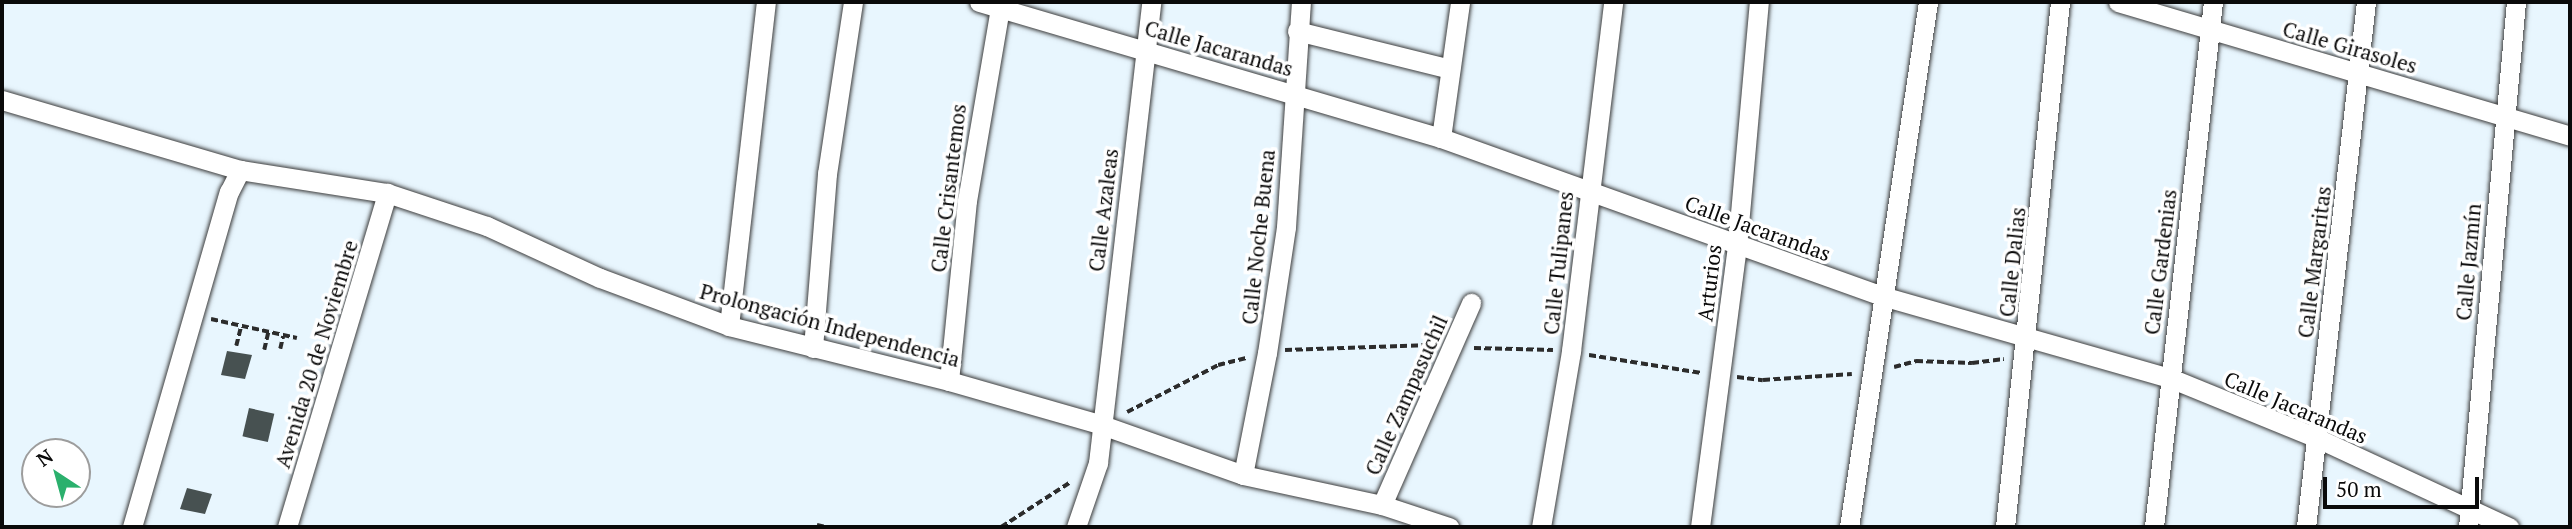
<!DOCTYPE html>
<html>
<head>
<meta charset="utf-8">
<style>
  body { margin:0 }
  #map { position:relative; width:2572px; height:529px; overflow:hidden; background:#e8f6fe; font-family:"PT Serif",serif }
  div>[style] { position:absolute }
  .building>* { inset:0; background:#475151; transform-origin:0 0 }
  .path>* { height:3.5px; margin-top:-1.75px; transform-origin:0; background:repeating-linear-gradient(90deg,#2c2c2c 0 7px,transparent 0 10.5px) }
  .roads { filter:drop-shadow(0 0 2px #3d3d3d) drop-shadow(0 0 2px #3d3d3d) }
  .minor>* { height:19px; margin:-9.5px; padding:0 9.5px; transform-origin:9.5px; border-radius:9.5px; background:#fff }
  span { translate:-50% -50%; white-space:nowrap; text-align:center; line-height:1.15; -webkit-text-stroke:7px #fff; paint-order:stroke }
  .street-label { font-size:21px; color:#0a0a0a }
  .frame { position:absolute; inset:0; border:4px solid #0a0a0a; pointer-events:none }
  .north { position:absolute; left:21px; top:438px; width:70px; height:70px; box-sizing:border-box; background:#fff; border:2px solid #9d9d9d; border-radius:50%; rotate:324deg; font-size:19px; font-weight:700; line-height:28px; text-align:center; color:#0a0a0a }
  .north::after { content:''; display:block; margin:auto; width:24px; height:32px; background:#2bb06d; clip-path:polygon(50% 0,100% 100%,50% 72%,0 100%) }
  .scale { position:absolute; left:2323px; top:477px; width:156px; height:32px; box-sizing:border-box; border:4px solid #0a0a0a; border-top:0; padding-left:9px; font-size:21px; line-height:24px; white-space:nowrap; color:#0a0a0a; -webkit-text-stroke:5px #fff; paint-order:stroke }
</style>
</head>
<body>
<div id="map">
  <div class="building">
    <i style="clip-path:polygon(227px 351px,252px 355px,245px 379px,221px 375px)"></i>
    <i style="left:249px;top:408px;width:26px;height:29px;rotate:13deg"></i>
    <i style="clip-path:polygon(187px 488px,212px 494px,205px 514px,180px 509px)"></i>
  </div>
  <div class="path">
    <i style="left:211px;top:319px;width:88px;rotate:12.5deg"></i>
    <i style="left:236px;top:346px;width:21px;rotate:-76deg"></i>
    <i style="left:1474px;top:348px;width:79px;rotate:1.5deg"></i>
    <i style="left:280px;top:349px;width:13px;rotate:-77deg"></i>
    <i style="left:264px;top:350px;width:18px;rotate:-77deg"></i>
    <i style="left:1285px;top:350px;width:146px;rotate:-2deg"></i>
    <i style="left:1589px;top:355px;width:114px;rotate:9.1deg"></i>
    <i style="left:1894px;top:367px;width:23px;rotate:-15deg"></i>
    <i style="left:1916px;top:361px;width:56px;rotate:2deg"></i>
    <i style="left:1972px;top:363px;width:32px;rotate:-7deg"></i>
    <i style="left:1737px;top:377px;width:26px;rotate:7deg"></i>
    <i style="left:1763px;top:380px;width:89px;rotate:-3.9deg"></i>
    <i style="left:1127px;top:412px;width:102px;rotate:-27.3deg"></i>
    <i style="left:1218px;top:365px;width:30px;rotate:-14deg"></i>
    <i style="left:817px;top:525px;width:9px;rotate:13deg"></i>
    <i style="left:1001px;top:527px;width:81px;rotate:-32.9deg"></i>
  </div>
  <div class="roads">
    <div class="minor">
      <i style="left:979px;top:2px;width:482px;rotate:16.4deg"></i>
      <i style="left:1441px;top:138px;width:468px;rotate:19.7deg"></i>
      <i style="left:1882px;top:296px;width:299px;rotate:15.9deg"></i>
      <i style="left:2170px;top:378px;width:159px;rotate:22.2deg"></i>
      <i style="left:2317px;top:438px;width:212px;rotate:24.9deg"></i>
      <i style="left:2118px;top:2px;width:471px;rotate:16.5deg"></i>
      <i style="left:1297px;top:31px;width:158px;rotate:13.9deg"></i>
      <i style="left:2px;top:100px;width:248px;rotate:16.4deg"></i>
      <i style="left:240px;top:170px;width:149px;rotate:8.9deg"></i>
      <i style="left:387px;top:193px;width:105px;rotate:18.3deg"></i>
      <i style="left:487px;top:226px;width:124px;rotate:24.7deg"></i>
      <i style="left:600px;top:278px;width:138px;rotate:20.4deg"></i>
      <i style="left:729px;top:326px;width:227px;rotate:14deg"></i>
      <i style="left:949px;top:381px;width:159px;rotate:16deg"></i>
      <i style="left:1102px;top:425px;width:150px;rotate:19.5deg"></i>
      <i style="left:1243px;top:475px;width:142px;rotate:12.2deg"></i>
      <i style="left:1382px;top:505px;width:71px;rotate:18.2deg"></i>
      <i style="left:1441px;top:138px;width:137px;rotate:-82deg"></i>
      <i style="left:729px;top:326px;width:326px;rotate:-83.5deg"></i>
      <i style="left:813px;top:348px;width:175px;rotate:-85.4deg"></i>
      <i style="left:827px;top:174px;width:174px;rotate:-81.4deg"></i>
      <i style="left:949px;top:381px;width:181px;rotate:-84.3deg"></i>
      <i style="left:967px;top:201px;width:202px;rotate:-80.3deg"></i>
      <i style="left:1243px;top:475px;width:124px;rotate:-78.9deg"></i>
      <i style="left:1267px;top:353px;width:127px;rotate:-81.4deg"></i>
      <i style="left:1286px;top:227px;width:225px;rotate:-86.2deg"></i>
      <i style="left:1382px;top:505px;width:221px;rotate:-66.2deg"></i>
      <i style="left:132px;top:527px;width:349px;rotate:-73.9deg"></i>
      <i style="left:229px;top:192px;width:25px;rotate:-63deg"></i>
      <i style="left:287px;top:527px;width:349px;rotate:-73.3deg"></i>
      <i style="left:1076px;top:527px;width:68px;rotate:-71deg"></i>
      <i style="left:1098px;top:463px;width:464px;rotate:-83.4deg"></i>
      <i style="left:1541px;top:527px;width:179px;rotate:-80.3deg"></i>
      <i style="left:1571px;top:351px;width:352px;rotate:-83.1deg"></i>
      <i style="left:1700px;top:527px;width:282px;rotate:-82.5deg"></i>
      <i style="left:1737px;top:247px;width:246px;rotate:-84.9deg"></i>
      <i style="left:1849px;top:527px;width:531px;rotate:-81.44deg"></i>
      <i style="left:2005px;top:527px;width:528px;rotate:-84.02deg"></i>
      <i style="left:2154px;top:527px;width:528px;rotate:-83.59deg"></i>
      <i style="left:2306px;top:527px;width:528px;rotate:-83.48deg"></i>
      <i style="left:2468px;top:527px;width:527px;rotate:-84.78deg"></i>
    </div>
  </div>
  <div class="street-label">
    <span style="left:2350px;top:47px;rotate:16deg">Calle Girasoles</span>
    <span style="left:1219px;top:48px;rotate:16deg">Calle Jacarandas</span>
    <span style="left:948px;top:188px;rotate:-83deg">Calle Crisantemos</span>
    <span style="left:1103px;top:210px;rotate:-83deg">Calle Azaleas</span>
    <span style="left:1758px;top:228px;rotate:20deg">Calle Jacarandas</span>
    <span style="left:1258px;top:237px;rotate:-84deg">Calle Noche Buena</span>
    <span style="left:2012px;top:262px;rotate:-84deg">Calle Dalias</span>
    <span style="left:2160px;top:262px;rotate:-83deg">Calle Gardenias</span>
    <span style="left:2314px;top:262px;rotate:-83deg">Calle Margaritas</span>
    <span style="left:2468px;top:262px;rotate:-85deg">Calle Jazmín</span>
    <span style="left:1558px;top:263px;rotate:-84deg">Calle Tulipanes</span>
    <span style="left:1709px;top:283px;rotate:-83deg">Arturios</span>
    <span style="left:830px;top:325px;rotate:15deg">Prolongación Independencia</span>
    <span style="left:316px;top:354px;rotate:-73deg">Avenida 20 de Noviembre</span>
    <span style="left:1406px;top:395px;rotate:-66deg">Calle Zampasuchil</span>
    <span style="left:2296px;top:407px;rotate:23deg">Calle Jacarandas</span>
  </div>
  <div class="frame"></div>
  <div class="north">N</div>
  <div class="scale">50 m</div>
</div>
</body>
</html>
